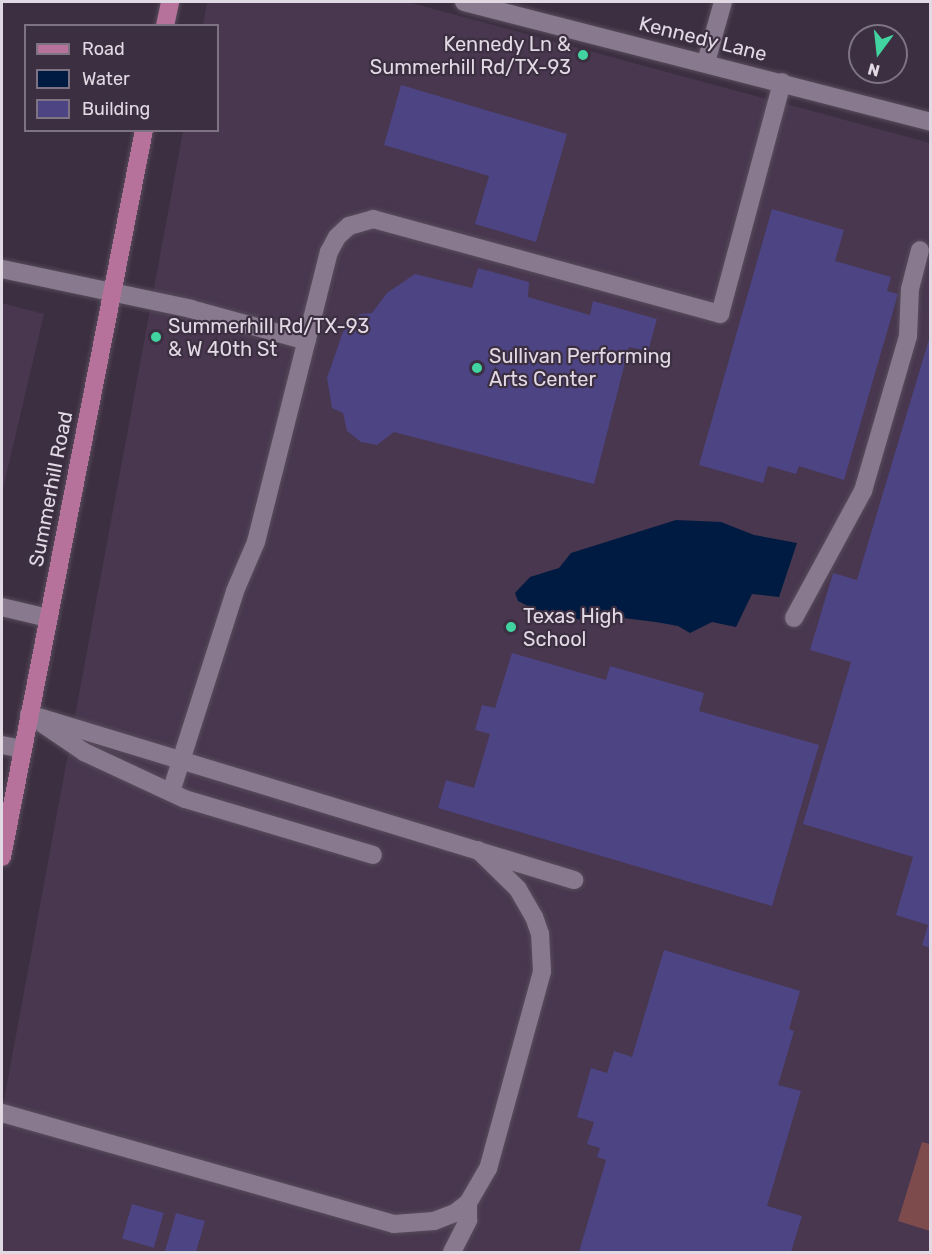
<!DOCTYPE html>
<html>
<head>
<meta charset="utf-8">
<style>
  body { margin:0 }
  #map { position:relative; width:932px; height:1254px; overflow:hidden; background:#3c2f41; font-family:Rubik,sans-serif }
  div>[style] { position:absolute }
  .built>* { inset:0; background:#48374e }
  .green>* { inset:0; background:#7e4b4c }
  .water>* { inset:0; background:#001b42 }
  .building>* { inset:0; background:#4d4484; transform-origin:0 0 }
  .roads { filter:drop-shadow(0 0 2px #584d5c) drop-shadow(0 0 2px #584d5c) }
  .minor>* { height:18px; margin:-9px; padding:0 9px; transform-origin:9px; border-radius:9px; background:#89798e }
  .major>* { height:18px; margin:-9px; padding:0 9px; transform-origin:9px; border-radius:9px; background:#b7729c }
  .dots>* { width:16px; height:16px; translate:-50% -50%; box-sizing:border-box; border:3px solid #3c2f41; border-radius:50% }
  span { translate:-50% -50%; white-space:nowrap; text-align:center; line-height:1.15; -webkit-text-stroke:4.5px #3c2f41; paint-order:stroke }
  .street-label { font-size:20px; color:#e1d9e4 }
  .poi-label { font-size:20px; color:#e1d9e4 }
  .right { translate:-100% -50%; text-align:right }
  .left { translate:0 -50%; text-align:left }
  .frame { position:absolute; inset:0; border:3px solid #e1d9e4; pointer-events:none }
  .legend { position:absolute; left:24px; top:24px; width:195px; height:108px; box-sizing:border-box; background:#3c2f41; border:2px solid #7e7382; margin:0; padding:8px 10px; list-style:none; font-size:18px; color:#e1d9e4 }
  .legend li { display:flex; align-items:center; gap:12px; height:30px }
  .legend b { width:30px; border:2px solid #7e7382 }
  .north { position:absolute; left:848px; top:24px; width:60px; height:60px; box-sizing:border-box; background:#3c2f41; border:2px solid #7e7382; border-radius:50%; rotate:195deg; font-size:16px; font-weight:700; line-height:24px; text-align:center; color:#e1d9e4 }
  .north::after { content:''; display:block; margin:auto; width:21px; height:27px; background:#42d4a0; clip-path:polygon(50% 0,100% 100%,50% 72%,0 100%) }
</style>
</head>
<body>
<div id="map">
  <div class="built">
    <i style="clip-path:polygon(207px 2px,408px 2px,930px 143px,930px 1252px,2px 1252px,2px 1111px,183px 131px,218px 130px,218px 26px,203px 25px)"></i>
    <i style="clip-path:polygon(2px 303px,44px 314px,2px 493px)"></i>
  </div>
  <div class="green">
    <i style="clip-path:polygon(922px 1142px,930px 1144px,930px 1231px,898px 1221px)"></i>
  </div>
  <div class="water">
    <i style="clip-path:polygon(676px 520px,721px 522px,754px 535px,797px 543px,779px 597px,752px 594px,736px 627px,712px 622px,690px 633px,678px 626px,656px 622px,599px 615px,585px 620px,550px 617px,518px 601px,515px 593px,530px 577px,559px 568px,571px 553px)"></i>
  </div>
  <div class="building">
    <i style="clip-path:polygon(401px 85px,567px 134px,536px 242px,475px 224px,489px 176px,384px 145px)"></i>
    <i style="clip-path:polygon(772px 209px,844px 230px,835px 261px,891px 277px,887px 291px,898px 294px,844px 480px,799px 466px,796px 474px,768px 466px,763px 483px,699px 465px)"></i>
    <i style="clip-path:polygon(478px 268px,529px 282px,528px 297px,590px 315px,593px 301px,657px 319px,648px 351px,629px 347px,594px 484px,394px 432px,377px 445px,361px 442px,347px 431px,343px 413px,332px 408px,327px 378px,343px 332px,351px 322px,360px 314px,372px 313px,387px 293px,415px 274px,472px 288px)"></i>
    <i style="clip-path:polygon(930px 336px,930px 948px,922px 945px,928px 925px,896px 915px,913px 857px,803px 824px,851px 662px,810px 650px,833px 573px,857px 580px)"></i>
    <i style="clip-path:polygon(512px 653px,606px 680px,610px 666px,704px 693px,699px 711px,819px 745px,772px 906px,438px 808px,446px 780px,474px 788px,490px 734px,475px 730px,482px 705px,495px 708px)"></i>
    <i style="clip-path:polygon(664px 950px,800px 991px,789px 1029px,794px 1031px,778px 1085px,801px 1091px,767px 1206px,802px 1216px,791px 1252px,579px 1252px,606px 1160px,597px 1157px,600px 1148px,587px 1144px,594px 1122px,577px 1117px,591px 1068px,607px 1073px,614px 1051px,632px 1057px)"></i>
    <i style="left:132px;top:1204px;width:33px;height:36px;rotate:16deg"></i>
    <i style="clip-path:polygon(176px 1213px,205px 1221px,196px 1252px,165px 1251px)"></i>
  </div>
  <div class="roads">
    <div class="minor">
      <i style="left:464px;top:2px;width:481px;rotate:14.4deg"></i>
      <i style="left:706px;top:62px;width:62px;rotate:-74.2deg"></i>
      <i style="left:2px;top:269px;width:193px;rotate:11.9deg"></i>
      <i style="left:191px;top:309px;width:120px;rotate:15.4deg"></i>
      <i style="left:2px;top:607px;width:47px;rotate:13.4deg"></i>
      <i style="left:794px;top:618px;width:145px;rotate:-61.5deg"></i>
      <i style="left:863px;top:491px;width:161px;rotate:-73.8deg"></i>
      <i style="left:908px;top:336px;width:47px;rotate:-87.6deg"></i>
      <i style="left:910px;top:289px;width:40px;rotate:-75.6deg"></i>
      <i style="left:29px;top:714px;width:570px;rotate:16.94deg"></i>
      <i style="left:43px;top:724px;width:50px;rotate:34.3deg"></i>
      <i style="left:84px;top:752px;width:111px;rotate:25deg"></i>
      <i style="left:185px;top:799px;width:196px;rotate:16.6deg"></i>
      <i style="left:2px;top:745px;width:21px;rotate:11deg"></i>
      <i style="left:171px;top:792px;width:211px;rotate:-72.3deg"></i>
      <i style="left:235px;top:591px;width:53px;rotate:-66.8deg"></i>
      <i style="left:256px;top:542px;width:299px;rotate:-75.9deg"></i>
      <i style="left:329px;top:252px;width:17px;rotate:-62deg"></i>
      <i style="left:337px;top:237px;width:16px;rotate:-43deg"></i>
      <i style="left:349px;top:226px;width:25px;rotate:-16deg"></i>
      <i style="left:373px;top:219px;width:360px;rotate:15.3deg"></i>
      <i style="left:720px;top:314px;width:240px;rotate:-75deg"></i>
      <i style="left:2px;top:1113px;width:407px;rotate:15.8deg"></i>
      <i style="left:394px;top:1224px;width:40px;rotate:-4.3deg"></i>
      <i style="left:434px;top:1221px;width:22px;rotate:-21deg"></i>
      <i style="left:455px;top:1213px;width:16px;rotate:-38deg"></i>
      <i style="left:468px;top:1203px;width:39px;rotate:-60deg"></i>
      <i style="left:488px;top:1169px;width:205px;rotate:-74.7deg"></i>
      <i style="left:542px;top:971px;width:37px;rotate:-93deg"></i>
      <i style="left:540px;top:934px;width:18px;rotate:-109deg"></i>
      <i style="left:534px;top:917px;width:32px;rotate:-120deg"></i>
      <i style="left:518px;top:889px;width:56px;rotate:-135.7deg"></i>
      <i style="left:452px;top:1252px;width:36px;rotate:-63deg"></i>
      <i style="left:468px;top:1220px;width:17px;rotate:-90deg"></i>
    </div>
    <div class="major">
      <i style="left:165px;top:26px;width:25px;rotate:-78deg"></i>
      <i style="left:2px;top:857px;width:741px;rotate:-78.95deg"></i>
    </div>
  </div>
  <div class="dots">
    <i style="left:583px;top:55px;background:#42d4a0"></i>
    <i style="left:156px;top:337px;background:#42d4a0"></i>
    <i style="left:477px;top:368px;background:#42d4a0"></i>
    <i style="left:511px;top:627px;background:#42d4a0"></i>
  </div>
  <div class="street-label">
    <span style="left:703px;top:39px;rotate:14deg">Kennedy Lane</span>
    <span style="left:51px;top:489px;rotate:-79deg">Summerhill Road</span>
  </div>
  <div class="poi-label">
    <span class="right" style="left:571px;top:56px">Kennedy Ln &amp;<br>Summerhill Rd/TX-93</span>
    <span class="left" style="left:168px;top:338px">Summerhill Rd/TX-93<br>&amp; W 40th St</span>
    <span class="left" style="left:489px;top:368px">Sullivan Performing<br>Arts Center</span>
    <span class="left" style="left:523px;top:628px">Texas High<br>School</span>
  </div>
  <div class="frame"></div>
  <ul class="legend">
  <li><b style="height:8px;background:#b7729c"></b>Road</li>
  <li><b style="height:16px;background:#001b42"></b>Water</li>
  <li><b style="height:16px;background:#4d4484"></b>Building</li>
  </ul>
  <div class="north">N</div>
</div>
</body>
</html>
